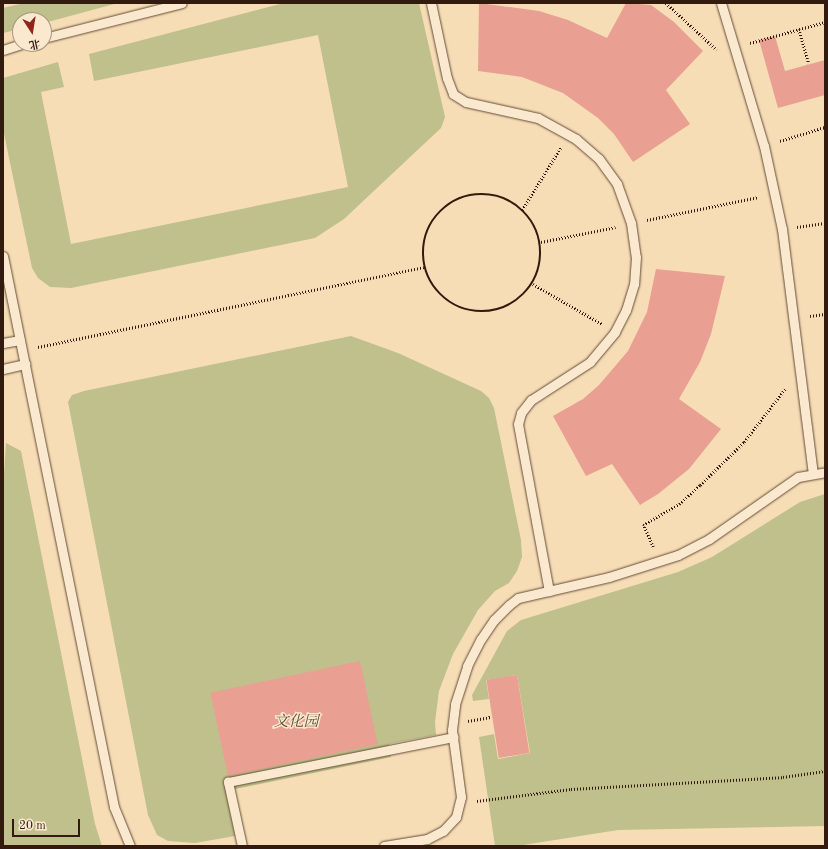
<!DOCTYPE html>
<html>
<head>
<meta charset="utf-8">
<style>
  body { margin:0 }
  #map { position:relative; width:828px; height:849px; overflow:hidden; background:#f7ddb5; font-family:"Old Standard TT","Noto Serif SC",serif }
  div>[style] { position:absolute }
  .green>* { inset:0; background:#bfc08b }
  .building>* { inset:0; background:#e99f92; transform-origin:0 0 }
  .path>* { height:2.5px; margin-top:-1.25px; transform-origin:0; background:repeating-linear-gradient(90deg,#321a0e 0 1px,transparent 0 3px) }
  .path>.ring { margin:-1.25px; padding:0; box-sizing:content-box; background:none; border:2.5px solid #321a0e; border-radius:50% }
  .roads { filter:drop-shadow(0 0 1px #634b38) drop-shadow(0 0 1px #634b38) }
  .lane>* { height:9px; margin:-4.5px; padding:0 4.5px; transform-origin:4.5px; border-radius:4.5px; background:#fae9cf }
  span { translate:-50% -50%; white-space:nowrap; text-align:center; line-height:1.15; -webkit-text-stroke:3px #fae9cf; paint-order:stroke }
  .park-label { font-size:15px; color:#5c4c34; font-style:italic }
  .frame { position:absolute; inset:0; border:4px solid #321a0e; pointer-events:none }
  .north { position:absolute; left:12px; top:12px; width:40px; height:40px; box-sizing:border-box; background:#fae9cf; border:1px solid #aa9682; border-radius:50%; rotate:168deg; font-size:11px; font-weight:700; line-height:16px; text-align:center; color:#321a0e }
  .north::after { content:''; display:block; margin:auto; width:14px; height:18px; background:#8f2418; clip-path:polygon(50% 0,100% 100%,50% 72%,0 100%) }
  .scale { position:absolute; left:12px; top:819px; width:68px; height:18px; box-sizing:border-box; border:2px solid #321a0e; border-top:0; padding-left:5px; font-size:12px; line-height:14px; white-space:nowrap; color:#321a0e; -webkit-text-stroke:3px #fae9cf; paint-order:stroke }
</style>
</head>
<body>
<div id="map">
  <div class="green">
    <i style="clip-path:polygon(24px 3px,118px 3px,44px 23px,44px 20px,20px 20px,20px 29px,3px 33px,3px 8px)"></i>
    <i style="clip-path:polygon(284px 3px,419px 3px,445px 117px,441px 128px,344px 219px,315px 238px,71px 288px,50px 287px,38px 278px,32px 268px,3px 129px,3px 78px,58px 62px,64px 87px,41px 92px,71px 244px,348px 187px,318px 35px,94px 81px,89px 54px)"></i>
    <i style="clip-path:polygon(351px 336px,398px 353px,481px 391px,489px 398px,494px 408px,521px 540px,522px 557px,517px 571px,509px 583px,495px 591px,478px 610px,453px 654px,439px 691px,435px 722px,436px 735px,389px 744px,391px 757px,226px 791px,235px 836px,195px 843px,168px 841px,157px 835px,148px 815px,68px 402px,72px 395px,84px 391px)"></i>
    <i style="clip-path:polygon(6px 443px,21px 451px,95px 824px,102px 846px,3px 846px,3px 489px)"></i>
    <i style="clip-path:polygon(825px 494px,825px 826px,618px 830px,517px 846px,495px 846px,479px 737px,494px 734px,498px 759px,530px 753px,517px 675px,486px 680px,489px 699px,473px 701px,472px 695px,507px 631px,521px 620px,678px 572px,712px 557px,800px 502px)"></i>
  </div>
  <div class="building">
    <i style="clip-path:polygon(479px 3px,539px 11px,568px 20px,607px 38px,626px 3px,651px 5px,674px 22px,703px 51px,666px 90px,690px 124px,633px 162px,614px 134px,598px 118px,563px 93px,522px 77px,478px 71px)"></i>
    <i style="clip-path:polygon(775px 36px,785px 71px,825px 60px,825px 95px,778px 108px,759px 40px)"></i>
    <i style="clip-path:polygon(656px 269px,725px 276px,711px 334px,700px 362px,679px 399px,721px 429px,689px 469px,658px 494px,640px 505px,612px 464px,586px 476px,553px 416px,583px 399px,599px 385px,628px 351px,647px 312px)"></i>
    <i style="left:360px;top:661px;width:85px;height:153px;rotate:78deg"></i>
    <i style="left:517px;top:675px;width:79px;height:31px;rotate:81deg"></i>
  </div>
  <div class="path">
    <i style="left:666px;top:3px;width:69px;rotate:42.7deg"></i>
    <i style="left:799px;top:29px;width:36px;rotate:74deg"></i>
    <i style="left:750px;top:43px;width:78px;rotate:-15.6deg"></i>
    <i style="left:780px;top:141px;width:47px;rotate:-17.3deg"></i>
    <i class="ring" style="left:423px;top:194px;width:115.5px;height:115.5px"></i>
    <i style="left:522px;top:210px;width:74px;rotate:-58.2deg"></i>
    <i style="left:647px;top:220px;width:114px;rotate:-11.6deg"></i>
    <i style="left:797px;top:227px;width:28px;rotate:-8deg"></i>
    <i style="left:541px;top:242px;width:76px;rotate:-11.3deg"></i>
    <i style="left:533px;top:284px;width:80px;rotate:30.1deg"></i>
    <i style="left:810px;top:316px;width:15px;rotate:-8deg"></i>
    <i style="left:38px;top:347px;width:394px;rotate:-11.7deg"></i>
    <i style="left:653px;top:547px;width:24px;rotate:-114deg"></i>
    <i style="left:643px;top:525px;width:42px;rotate:-30.3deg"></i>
    <i style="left:679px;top:504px;width:28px;rotate:-42deg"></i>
    <i style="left:700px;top:485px;width:62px;rotate:-44.3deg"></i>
    <i style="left:744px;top:442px;width:67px;rotate:-52.3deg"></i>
    <i style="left:468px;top:721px;width:23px;rotate:-10deg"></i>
    <i style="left:477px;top:801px;width:95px;rotate:-7.3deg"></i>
    <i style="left:571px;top:789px;width:212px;rotate:-3.2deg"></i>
    <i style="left:783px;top:777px;width:42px;rotate:-8.1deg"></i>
  </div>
  <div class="roads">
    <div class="lane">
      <i style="left:431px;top:3px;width:77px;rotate:78deg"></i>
      <i style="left:447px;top:78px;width:17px;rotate:69deg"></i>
      <i style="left:453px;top:94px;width:15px;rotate:32deg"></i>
      <i style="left:466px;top:102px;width:74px;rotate:12.5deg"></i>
      <i style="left:538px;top:118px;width:43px;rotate:28.9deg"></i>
      <i style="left:576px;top:139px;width:30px;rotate:41deg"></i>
      <i style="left:599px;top:159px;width:31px;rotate:54deg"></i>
      <i style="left:617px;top:184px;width:41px;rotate:70.3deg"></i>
      <i style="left:631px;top:223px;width:34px;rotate:82deg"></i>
      <i style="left:636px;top:257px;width:27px;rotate:94deg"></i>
      <i style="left:634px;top:284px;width:27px;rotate:107deg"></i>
      <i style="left:626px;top:310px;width:25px;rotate:117deg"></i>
      <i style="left:615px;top:332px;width:39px;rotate:130deg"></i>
      <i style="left:590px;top:362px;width:70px;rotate:147.2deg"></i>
      <i style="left:531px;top:400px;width:16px;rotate:128deg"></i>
      <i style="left:521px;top:413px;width:11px;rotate:105deg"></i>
      <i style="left:518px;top:424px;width:170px;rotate:79.5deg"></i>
      <i style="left:721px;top:3px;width:149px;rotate:73.3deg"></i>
      <i style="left:764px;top:146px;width:85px;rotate:77.8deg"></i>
      <i style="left:782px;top:229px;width:246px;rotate:82.8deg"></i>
      <i style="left:44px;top:38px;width:142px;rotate:-14.2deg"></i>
      <i style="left:3px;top:50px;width:19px;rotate:-18deg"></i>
      <i style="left:3px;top:256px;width:562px;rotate:78.61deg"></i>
      <i style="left:114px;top:807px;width:42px;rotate:67.7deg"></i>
      <i style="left:3px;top:343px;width:17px;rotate:-10deg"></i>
      <i style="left:3px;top:369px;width:23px;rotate:-13deg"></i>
      <i style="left:242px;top:846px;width:66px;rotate:-102.3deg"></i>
      <i style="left:228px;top:782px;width:230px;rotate:-11.3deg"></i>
      <i style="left:384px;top:846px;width:44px;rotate:-9.2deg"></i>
      <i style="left:427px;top:839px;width:18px;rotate:-27deg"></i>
      <i style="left:443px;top:831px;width:19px;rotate:-47deg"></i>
      <i style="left:456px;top:817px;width:21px;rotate:-76deg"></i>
      <i style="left:461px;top:797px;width:68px;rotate:-97.7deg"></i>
      <i style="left:452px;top:730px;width:26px;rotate:-83deg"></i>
      <i style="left:455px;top:704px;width:40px;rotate:-72deg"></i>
      <i style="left:467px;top:666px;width:30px;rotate:-63deg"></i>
      <i style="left:481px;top:639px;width:23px;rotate:-56deg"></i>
      <i style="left:494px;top:620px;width:21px;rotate:-45deg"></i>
      <i style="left:509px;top:605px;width:11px;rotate:-38deg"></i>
      <i style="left:518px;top:598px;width:93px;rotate:-13deg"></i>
      <i style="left:609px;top:577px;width:72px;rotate:-17.7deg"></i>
      <i style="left:678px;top:555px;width:35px;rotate:-27deg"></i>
      <i style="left:709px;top:539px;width:108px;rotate:-34.9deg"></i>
      <i style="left:798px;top:477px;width:27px;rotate:-10deg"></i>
    </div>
  </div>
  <div class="park-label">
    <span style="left:296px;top:723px">文化园</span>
  </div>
  <div class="frame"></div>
  <div class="north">北</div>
  <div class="scale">20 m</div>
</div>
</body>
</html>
